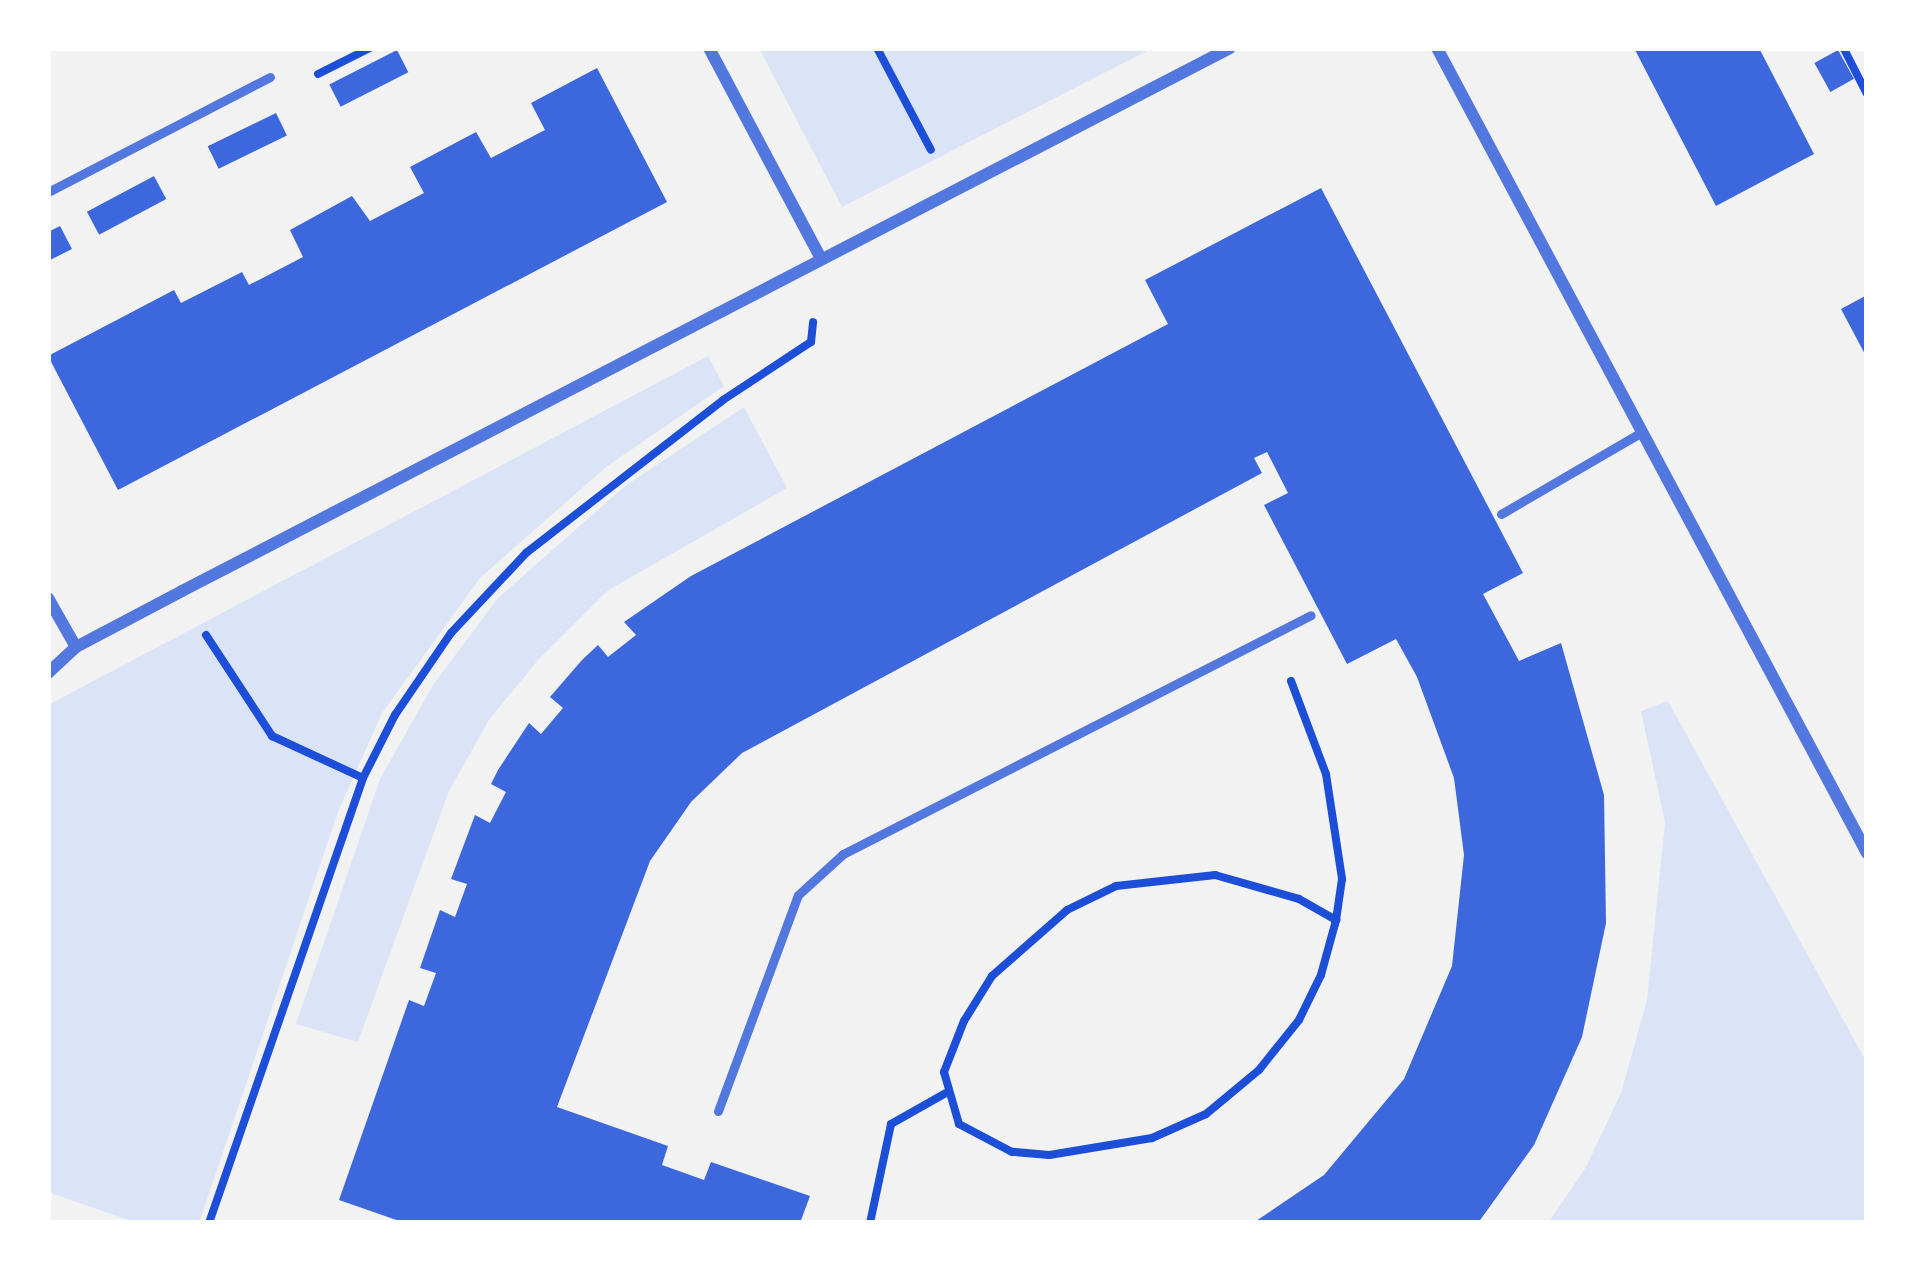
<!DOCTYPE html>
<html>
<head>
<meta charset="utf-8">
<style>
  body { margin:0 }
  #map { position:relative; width:1915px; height:1271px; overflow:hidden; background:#f2f2f2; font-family:Ubuntu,sans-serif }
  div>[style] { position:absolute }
  .green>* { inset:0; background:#dbe4f7 }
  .building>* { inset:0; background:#3d67dc; transform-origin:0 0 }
  .path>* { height:8px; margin:-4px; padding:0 4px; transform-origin:4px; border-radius:4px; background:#1d4ed8 }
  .service>* { height:9px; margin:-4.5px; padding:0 4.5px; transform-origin:4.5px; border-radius:4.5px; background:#5277de }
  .minor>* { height:12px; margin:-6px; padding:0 6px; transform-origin:6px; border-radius:6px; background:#5277de }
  span { translate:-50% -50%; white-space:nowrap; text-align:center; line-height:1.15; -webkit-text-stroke:12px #fff; paint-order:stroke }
  .frame { position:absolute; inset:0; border:51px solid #fff; pointer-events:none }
</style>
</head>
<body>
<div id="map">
  <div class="green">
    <i style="clip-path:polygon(759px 48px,1153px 48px,842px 207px)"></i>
    <i style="clip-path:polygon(708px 356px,724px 386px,606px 467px,480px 578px,382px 713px,338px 812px,199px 1223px,137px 1223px,48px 1192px,48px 705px)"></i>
    <i style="clip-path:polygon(744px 407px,787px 488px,607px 591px,538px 660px,489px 720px,449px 791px,358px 1042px,296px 1024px,380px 779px,433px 685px,498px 598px,625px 486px)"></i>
    <i style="clip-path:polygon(1668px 701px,1867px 1063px,1867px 1223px,1548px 1223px,1586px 1167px,1621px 1093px,1647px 1000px,1665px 822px,1641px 711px)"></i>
  </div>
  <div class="building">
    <i style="clip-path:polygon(1634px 48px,1759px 48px,1814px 154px,1716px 206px)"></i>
    <i style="left:397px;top:50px;width:25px;height:76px;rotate:63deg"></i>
    <i style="left:1838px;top:50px;width:33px;height:27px;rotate:61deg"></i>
    <i style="clip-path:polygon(597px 68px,667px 202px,118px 490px,48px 356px,174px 290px,181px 303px,242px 272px,249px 285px,303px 257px,290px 230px,352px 196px,370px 221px,424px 193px,410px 167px,476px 132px,491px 158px,545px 130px,531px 103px)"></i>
    <i style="left:276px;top:113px;width:25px;height:76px;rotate:64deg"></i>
    <i style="left:154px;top:176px;width:26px;height:76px;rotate:62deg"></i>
    <i style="clip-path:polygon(1321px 188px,1523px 573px,1483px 594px,1519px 661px,1561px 643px,1604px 795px,1606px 923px,1582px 1037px,1534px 1145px,1478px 1223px,1253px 1223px,1324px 1175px,1404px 1079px,1452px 966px,1464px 855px,1454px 778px,1417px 677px,1396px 639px,1347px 664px,1264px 505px,1288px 493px,1267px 452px,1254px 458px,1262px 473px,742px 753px,691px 802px,650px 861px,557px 1107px,668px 1146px,662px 1165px,704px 1180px,711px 1162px,810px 1196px,800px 1223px,405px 1223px,339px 1200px,409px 1000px,424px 1006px,436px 973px,420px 968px,440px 910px,455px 917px,467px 884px,451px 879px,475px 815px,490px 823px,506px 792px,491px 784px,498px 770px,529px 723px,541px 734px,563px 708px,550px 697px,582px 660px,598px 645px,608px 657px,636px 635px,624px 622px,691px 576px,1168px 324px,1145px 280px)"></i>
    <i style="clip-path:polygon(60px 226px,72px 249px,48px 261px,48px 232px)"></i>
    <i style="clip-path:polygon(1867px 295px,1867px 358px,1841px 309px)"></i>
  </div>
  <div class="path">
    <i style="left:877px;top:48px;width:115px;rotate:62.1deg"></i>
    <i style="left:1845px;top:51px;width:48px;rotate:62.9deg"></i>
    <i style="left:318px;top:74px;width:58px;rotate:-26.6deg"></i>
    <i style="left:206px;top:635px;width:121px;rotate:56.8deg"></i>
    <i style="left:272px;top:736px;width:100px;rotate:24.8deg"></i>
    <i style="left:1291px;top:681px;width:99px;rotate:69.4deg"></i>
    <i style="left:1326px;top:774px;width:106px;rotate:81.3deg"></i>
    <i style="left:1342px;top:879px;width:41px;rotate:98.3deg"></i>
    <i style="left:1336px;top:920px;width:4px;rotate:104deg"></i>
    <i style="left:1335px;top:924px;width:53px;rotate:105.4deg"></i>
    <i style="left:1321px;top:975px;width:50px;rotate:116.1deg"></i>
    <i style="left:1299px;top:1020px;width:64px;rotate:128.7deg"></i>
    <i style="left:1259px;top:1070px;width:69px;rotate:140.3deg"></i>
    <i style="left:1206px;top:1114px;width:59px;rotate:156deg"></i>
    <i style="left:1152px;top:1138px;width:104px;rotate:170.6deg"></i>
    <i style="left:1049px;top:1155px;width:37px;rotate:-175deg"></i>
    <i style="left:1012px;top:1152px;width:60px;rotate:-152.2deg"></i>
    <i style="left:959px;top:1124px;width:54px;rotate:-106.1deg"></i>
    <i style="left:944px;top:1072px;width:55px;rotate:-68.6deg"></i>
    <i style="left:964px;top:1021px;width:53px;rotate:-58.1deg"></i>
    <i style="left:992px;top:976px;width:100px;rotate:-41.3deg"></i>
    <i style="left:1067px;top:910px;width:55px;rotate:-26.1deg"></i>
    <i style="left:1116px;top:886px;width:100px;rotate:-6.3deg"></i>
    <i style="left:1215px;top:875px;width:87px;rotate:15.9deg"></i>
    <i style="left:1299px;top:899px;width:43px;rotate:29.6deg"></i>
    <i style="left:209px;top:1223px;width:471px;rotate:-70.9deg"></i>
    <i style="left:363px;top:778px;width:71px;rotate:-63.1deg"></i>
    <i style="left:395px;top:715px;width:99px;rotate:-55.7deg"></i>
    <i style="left:451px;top:633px;width:110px;rotate:-46.8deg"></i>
    <i style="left:526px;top:553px;width:249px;rotate:-37.8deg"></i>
    <i style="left:723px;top:400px;width:105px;rotate:-33.4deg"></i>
    <i style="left:811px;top:342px;width:20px;rotate:-84deg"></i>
    <i style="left:870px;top:1223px;width:101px;rotate:-78deg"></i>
    <i style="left:891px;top:1124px;width:63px;rotate:-29.4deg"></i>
  </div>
  <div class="service">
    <i style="left:48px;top:192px;width:250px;rotate:-27.4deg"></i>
    <i style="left:1501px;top:514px;width:163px;rotate:-30.2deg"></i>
    <i style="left:718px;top:1111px;width:230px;rotate:-69.7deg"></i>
    <i style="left:798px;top:895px;width:61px;rotate:-42.3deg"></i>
    <i style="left:843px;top:854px;width:525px;rotate:-27.05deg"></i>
  </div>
  <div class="minor">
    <i style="left:709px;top:48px;width:234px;rotate:62deg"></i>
    <i style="left:1437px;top:48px;width:913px;rotate:61.89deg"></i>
    <i style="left:48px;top:598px;width:56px;rotate:60.3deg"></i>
    <i style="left:48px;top:673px;width:38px;rotate:-43deg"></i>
    <i style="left:76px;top:647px;width:120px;rotate:-27.8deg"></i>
    <i style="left:182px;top:591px;width:1180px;rotate:-27.39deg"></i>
  </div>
  <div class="frame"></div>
</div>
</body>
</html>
